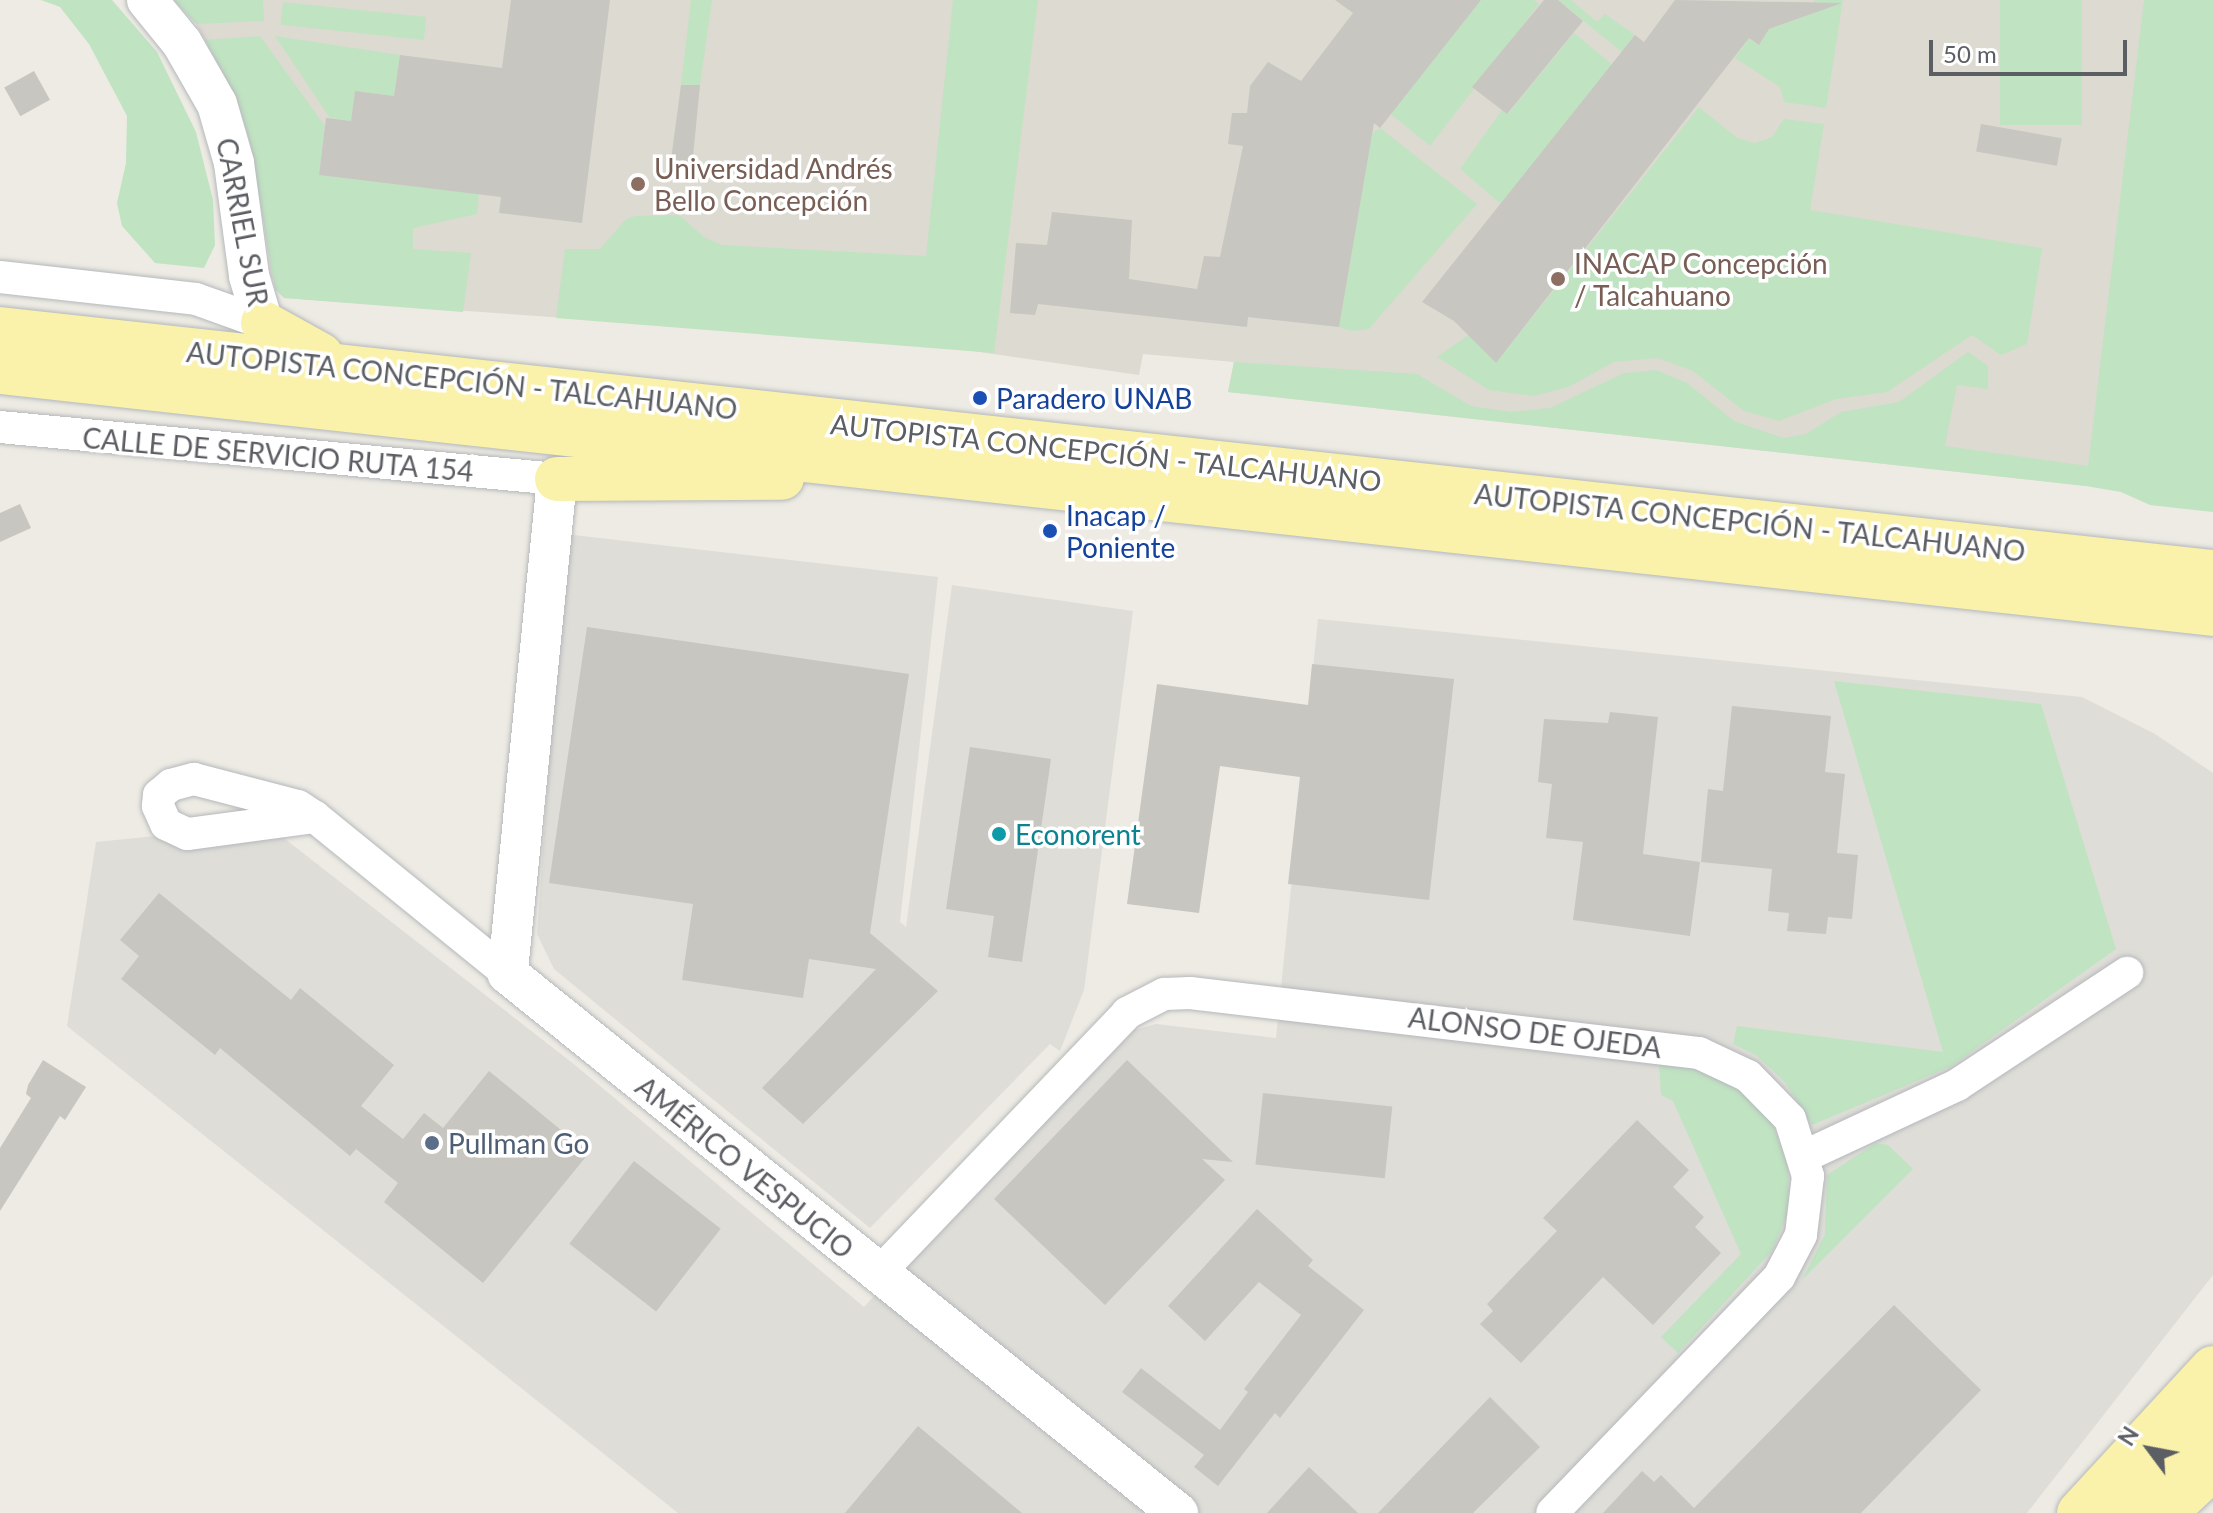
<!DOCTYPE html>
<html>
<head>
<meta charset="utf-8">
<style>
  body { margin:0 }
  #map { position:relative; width:2213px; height:1513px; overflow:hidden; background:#edebe3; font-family:Lato,sans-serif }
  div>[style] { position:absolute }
  .industrial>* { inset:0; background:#deddd7 }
  .education>* { inset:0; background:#dddad1 }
  .green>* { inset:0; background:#c0e3c2; transform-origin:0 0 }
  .building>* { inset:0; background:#c8c6c0; transform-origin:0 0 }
  .roads { filter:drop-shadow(0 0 2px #b5b8bc) drop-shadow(0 0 2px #b5b8bc) }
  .minor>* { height:32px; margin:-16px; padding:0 16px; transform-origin:16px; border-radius:16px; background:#fff }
  .tertiary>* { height:40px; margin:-20px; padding:0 20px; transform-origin:20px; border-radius:20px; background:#fff }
  .primary>* { height:44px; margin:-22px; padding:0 22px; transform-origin:22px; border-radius:22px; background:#faf1aa }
  .dots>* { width:22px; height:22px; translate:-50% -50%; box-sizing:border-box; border:4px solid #fff; border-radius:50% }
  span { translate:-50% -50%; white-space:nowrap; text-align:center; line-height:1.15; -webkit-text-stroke:7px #fff; paint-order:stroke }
  .education-label { font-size:28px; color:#785e54 }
  .left { translate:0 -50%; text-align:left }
  .street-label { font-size:28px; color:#5b5e63 }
  .transit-label { font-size:28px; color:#164399 }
  .culture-label { font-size:28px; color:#0d838f }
  .service-label { font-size:28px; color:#4e5e75 }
  .north { position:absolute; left:2109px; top:1409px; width:80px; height:80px; -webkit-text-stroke:6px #fff; paint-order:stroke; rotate:302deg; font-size:22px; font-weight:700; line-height:32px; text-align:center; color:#5b5e63 }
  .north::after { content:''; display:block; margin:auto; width:28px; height:36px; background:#5b5e63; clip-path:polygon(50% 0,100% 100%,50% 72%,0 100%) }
  .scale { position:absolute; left:1929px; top:40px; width:198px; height:36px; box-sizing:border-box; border:4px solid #5b5e63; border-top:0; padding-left:10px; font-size:24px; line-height:28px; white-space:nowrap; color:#5b5e63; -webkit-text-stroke:6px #fff; paint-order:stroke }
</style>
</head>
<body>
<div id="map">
  <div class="industrial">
    <i style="clip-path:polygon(565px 534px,938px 577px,900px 922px,906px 927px,952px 585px,1133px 611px,1084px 990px,1060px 1051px,1050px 1044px,870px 1228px,554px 969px,537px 934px)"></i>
    <i style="clip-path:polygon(1318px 619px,2082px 697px,2155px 734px,2213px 773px,2213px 1275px,2027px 1513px,678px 1513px,67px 1026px,96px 842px,267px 825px,575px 1065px,864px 1307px,1108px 1037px,1156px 1024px,1276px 1038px)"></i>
  </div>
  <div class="education">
    <i style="clip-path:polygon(174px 0,2146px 0,2086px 486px,1228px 392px,1234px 362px,1143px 354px,1139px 375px,917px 343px,284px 298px,271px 276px,256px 164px,237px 98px,196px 24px)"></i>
  </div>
  <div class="green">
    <i style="clip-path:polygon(41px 0,112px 0,157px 52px,196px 132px,213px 200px,215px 245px,204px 268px,155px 263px,122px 226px,117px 203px,126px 163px,127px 116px,89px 44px,60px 7px)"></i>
    <i style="clip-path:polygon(174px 0,263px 0,264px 21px,196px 24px)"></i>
    <i style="clip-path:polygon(691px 0,712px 0,700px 85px,681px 85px)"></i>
    <i style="clip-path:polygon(953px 0,1038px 0,994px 353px,556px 318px,565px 249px,600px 249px,626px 219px,636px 216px,679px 215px,704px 237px,722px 245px,926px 256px)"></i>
    <i style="clip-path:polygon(1481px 0,1534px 0,1539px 4px,1430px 146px,1391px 114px)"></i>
    <i style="clip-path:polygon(1558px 0,1571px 0,1597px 22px,1605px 14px,1635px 35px,1623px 53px)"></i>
    <i style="clip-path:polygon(1815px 0,1843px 0,1826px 108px,1784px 102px,1780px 87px,1735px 58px,1749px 38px,1759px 45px,1764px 38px,1759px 33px,1811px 14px)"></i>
    <i style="left:2000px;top:0;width:82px;height:125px"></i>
    <i style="clip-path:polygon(2144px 0,2213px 0,2213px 512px,2150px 505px,2121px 492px,2086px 486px,1228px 392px,1234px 362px,1417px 374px,1471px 406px,1511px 412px,1550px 408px,1624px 373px,1656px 370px,1687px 383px,1734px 421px,1783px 438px,1806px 434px,1841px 412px,1899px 402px,1968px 352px,1988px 366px,1988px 389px,1957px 385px,1945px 446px,2088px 466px)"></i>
    <i style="left:283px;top:2px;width:144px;height:23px;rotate:6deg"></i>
    <i style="clip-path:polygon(1574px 33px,1614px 66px,1501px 204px,1460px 169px,1502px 110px,1508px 114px)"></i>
    <i style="clip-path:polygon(260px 36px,325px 126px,319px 175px,479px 194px,477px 214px,413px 228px,413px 249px,471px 253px,463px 312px,284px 298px,275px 289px,250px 142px,237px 98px,205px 40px)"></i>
    <i style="clip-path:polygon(275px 36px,400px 55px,394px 96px,355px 91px,351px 121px,330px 118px)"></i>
    <i style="clip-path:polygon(1699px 107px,1737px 138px,1755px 143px,1772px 137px,1784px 119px,1824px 124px,1810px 210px,2042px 248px,2027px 344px,2001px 355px,1972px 335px,1887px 392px,1836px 399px,1779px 421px,1744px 411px,1693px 371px,1658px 358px,1614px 362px,1568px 387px,1534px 396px,1489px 390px,1437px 357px,1470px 334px,1496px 363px)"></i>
    <i style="clip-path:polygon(1380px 128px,1477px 204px,1369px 329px,1352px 331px,1339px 327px,1372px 134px)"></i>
    <i style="clip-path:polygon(1834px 681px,2041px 704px,2116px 949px,1950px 1067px,1812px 1125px,1785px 1082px,1756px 1055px,1733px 1044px,1737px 1026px,1943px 1052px)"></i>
    <i style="clip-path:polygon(1659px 1063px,1695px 1064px,1746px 1091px,1773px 1125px,1788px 1164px,1789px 1211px,1772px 1251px,1678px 1353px,1661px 1337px,1741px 1254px,1673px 1101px,1661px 1095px)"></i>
    <i style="clip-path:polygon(1876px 1143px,1888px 1145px,1913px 1169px,1802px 1280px,1825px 1234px,1827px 1175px)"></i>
  </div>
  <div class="building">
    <i style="clip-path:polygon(511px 0,610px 0,582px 223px,499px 213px,501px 197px,319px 175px,326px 118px,351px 121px,355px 91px,394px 96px,400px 55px,502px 68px)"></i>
    <i style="clip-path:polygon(1335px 0,1481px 0,1380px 128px,1374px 123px,1339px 327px,1248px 317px,1247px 327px,1038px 304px,1035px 315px,1010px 313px,1016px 243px,1047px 245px,1052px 212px,1132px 220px,1129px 279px,1197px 289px,1204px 256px,1220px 257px,1243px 146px,1228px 144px,1232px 113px,1247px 113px,1250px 86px,1268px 62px,1301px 81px,1353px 13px)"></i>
    <i style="clip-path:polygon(1544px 0,1558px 0,1583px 21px,1507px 114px,1472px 87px)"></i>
    <i style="clip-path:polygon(1675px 0,1842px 3px,1769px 29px,1759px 45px,1749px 38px,1496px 363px,1454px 321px,1422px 302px,1635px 35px,1644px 42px)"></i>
    <i style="left:34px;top:71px;width:33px;height:34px;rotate:61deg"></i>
    <i style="clip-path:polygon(681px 85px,700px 85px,691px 177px,669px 175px)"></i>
    <i style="left:1981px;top:124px;width:82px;height:28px;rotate:10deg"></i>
    <i style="clip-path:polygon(20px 504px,31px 528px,0 542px,0 513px)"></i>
    <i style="clip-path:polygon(587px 627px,909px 674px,870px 933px,938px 991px,803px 1124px,762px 1088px,876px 969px,809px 959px,803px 998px,682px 980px,693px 904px,549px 883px)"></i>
    <i style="clip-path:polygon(1312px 664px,1454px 679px,1429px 900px,1288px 884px,1300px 777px,1220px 766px,1199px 913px,1127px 904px,1157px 684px,1308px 705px)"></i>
    <i style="clip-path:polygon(1732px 706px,1831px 716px,1825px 772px,1845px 774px,1837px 853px,1858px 855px,1852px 919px,1828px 917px,1826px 934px,1787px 931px,1789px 913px,1768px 911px,1772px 869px,1701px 862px,1708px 789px,1723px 791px)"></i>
    <i style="clip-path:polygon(1610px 712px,1658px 717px,1643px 854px,1700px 862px,1690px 936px,1573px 920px,1583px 842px,1546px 838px,1552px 784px,1538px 782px,1544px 719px,1608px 723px)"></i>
    <i style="clip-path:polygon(970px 747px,1051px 759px,1022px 962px,988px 957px,994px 916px,946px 909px)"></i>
    <i style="clip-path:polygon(159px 893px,291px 1000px,300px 988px,394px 1065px,361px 1106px,403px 1139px,424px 1113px,443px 1128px,489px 1071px,589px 1153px,483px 1283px,384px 1202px,398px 1183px,356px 1149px,350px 1156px,220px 1048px,215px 1055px,121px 979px,139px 956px,120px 940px)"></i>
    <i style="clip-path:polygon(43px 1060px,86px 1087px,65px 1120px,60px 1116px,0 1211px,0 1148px,31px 1098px,26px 1094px,28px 1085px)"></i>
    <i style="clip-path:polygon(1127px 1060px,1233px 1162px,1202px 1159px,1225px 1180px,1105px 1305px,994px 1199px)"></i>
    <i style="left:1263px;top:1093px;width:130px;height:72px;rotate:6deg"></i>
    <i style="clip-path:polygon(1637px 1120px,1689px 1170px,1673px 1187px,1704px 1217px,1695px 1227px,1721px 1253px,1653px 1325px,1603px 1277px,1521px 1363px,1480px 1324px,1493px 1311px,1487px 1304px,1557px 1231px,1543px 1218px)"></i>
    <i style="left:634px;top:1161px;width:110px;height:105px;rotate:38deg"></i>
    <i style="clip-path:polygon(1257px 1209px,1313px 1260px,1308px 1266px,1364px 1310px,1280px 1418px,1275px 1413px,1218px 1486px,1194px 1467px,1204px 1455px,1122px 1392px,1141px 1368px,1220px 1430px,1248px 1392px,1244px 1389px,1301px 1315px,1259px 1282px,1205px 1341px,1168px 1306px)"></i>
    <i style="clip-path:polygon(1894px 1305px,1981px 1390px,1861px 1513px,1603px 1513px,1642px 1471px,1654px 1482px,1661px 1475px,1694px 1508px)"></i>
    <i style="clip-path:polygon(1490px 1397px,1540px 1447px,1473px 1513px,1378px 1513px)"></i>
    <i style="clip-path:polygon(918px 1426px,1022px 1513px,845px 1513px)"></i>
    <i style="clip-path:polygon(1309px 1467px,1358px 1513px,1267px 1513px)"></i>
  </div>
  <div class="roads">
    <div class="minor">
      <i style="left:0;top:277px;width:197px;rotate:6.4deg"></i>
      <i style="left:196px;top:299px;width:71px;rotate:19.7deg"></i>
      <i style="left:0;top:427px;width:559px;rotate:5.33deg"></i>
      <i style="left:315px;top:817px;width:129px;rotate:172.4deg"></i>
      <i style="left:187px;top:834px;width:23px;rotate:-155deg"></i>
      <i style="left:166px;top:824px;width:20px;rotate:-114deg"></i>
      <i style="left:158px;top:806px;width:11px;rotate:-85deg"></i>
      <i style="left:159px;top:795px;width:16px;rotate:-40deg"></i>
      <i style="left:171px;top:785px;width:24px;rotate:-15deg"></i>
      <i style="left:194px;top:779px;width:107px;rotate:14.6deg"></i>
      <i style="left:298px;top:806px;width:20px;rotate:33deg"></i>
      <i style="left:315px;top:817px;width:249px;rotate:39.1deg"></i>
      <i style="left:1805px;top:1156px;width:168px;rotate:-25deg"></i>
      <i style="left:1957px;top:1085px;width:204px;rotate:-33.4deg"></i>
      <i style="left:878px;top:1274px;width:361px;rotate:-46.3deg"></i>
      <i style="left:1127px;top:1013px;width:42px;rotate:-27.2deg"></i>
      <i style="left:1164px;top:994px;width:26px;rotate:-2deg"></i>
      <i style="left:1190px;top:993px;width:513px;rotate:6.72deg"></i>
      <i style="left:1699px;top:1053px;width:54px;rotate:25.1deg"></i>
      <i style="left:1748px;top:1076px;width:60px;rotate:45.7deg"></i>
      <i style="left:1790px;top:1119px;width:60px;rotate:72.5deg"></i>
      <i style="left:1808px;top:1176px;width:59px;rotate:96.8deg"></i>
      <i style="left:1801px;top:1235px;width:47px;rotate:117.6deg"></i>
      <i style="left:1779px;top:1277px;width:327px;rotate:133.9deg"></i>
    </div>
    <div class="tertiary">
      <i style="left:147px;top:0;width:55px;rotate:50.9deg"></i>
      <i style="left:182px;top:43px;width:70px;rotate:60.2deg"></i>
      <i style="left:217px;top:104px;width:61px;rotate:73.9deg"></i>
      <i style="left:234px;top:163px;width:114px;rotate:82.4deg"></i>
      <i style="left:249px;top:276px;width:49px;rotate:73.4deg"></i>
      <i style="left:557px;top:479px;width:497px;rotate:95.7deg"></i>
      <i style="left:508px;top:974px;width:860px;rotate:38.82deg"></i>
    </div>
    <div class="primary">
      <i style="left:263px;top:323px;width:66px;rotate:28.9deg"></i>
      <i style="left:0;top:329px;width:2226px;rotate:6.27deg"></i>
      <i style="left:0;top:372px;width:2226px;rotate:6.24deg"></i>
      <i style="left:557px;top:479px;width:225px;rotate:-0.3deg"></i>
      <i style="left:2079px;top:1513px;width:197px;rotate:-47.3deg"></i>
      <i style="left:2129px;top:1513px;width:126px;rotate:-48.2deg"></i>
      <i style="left:2165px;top:1513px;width:66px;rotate:-43.2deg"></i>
    </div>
  </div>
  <div class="dots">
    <i style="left:638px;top:184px;background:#8d6e63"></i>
    <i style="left:1558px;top:279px;background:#8d6e63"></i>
    <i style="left:980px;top:398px;background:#1a4fb4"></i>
    <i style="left:1050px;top:531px;background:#1a4fb4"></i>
    <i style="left:999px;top:834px;background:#0f9aa8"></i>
    <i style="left:432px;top:1143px;background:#5c6f8a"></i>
  </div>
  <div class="education-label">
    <span class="left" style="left:654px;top:184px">Universidad Andrés<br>Bello Concepción</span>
    <span class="left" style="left:1574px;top:279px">INACAP Concepción<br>/ Talcahuano</span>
  </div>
  <div class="street-label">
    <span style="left:243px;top:222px;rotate:79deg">CARRIEL SUR</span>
    <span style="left:462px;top:380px;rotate:6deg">AUTOPISTA CONCEPCIÓN - TALCAHUANO</span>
    <span style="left:1106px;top:452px;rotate:6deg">AUTOPISTA CONCEPCIÓN - TALCAHUANO</span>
    <span style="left:278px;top:454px;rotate:5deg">CALLE DE SERVICIO RUTA 154</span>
    <span style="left:1750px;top:522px;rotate:6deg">AUTOPISTA CONCEPCIÓN - TALCAHUANO</span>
    <span style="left:1535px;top:1032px;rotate:7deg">ALONSO DE OJEDA</span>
    <span style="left:745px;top:1167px;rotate:39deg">AMÉRICO VESPUCIO</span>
  </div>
  <div class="transit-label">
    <span class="left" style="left:996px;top:398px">Paradero UNAB</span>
    <span class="left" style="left:1066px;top:531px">Inacap /<br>Poniente</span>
  </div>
  <div class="culture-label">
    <span class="left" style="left:1015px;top:834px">Econorent</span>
  </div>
  <div class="service-label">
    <span class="left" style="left:448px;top:1143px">Pullman Go</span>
  </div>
  <div class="north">N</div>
  <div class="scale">50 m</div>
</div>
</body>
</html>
